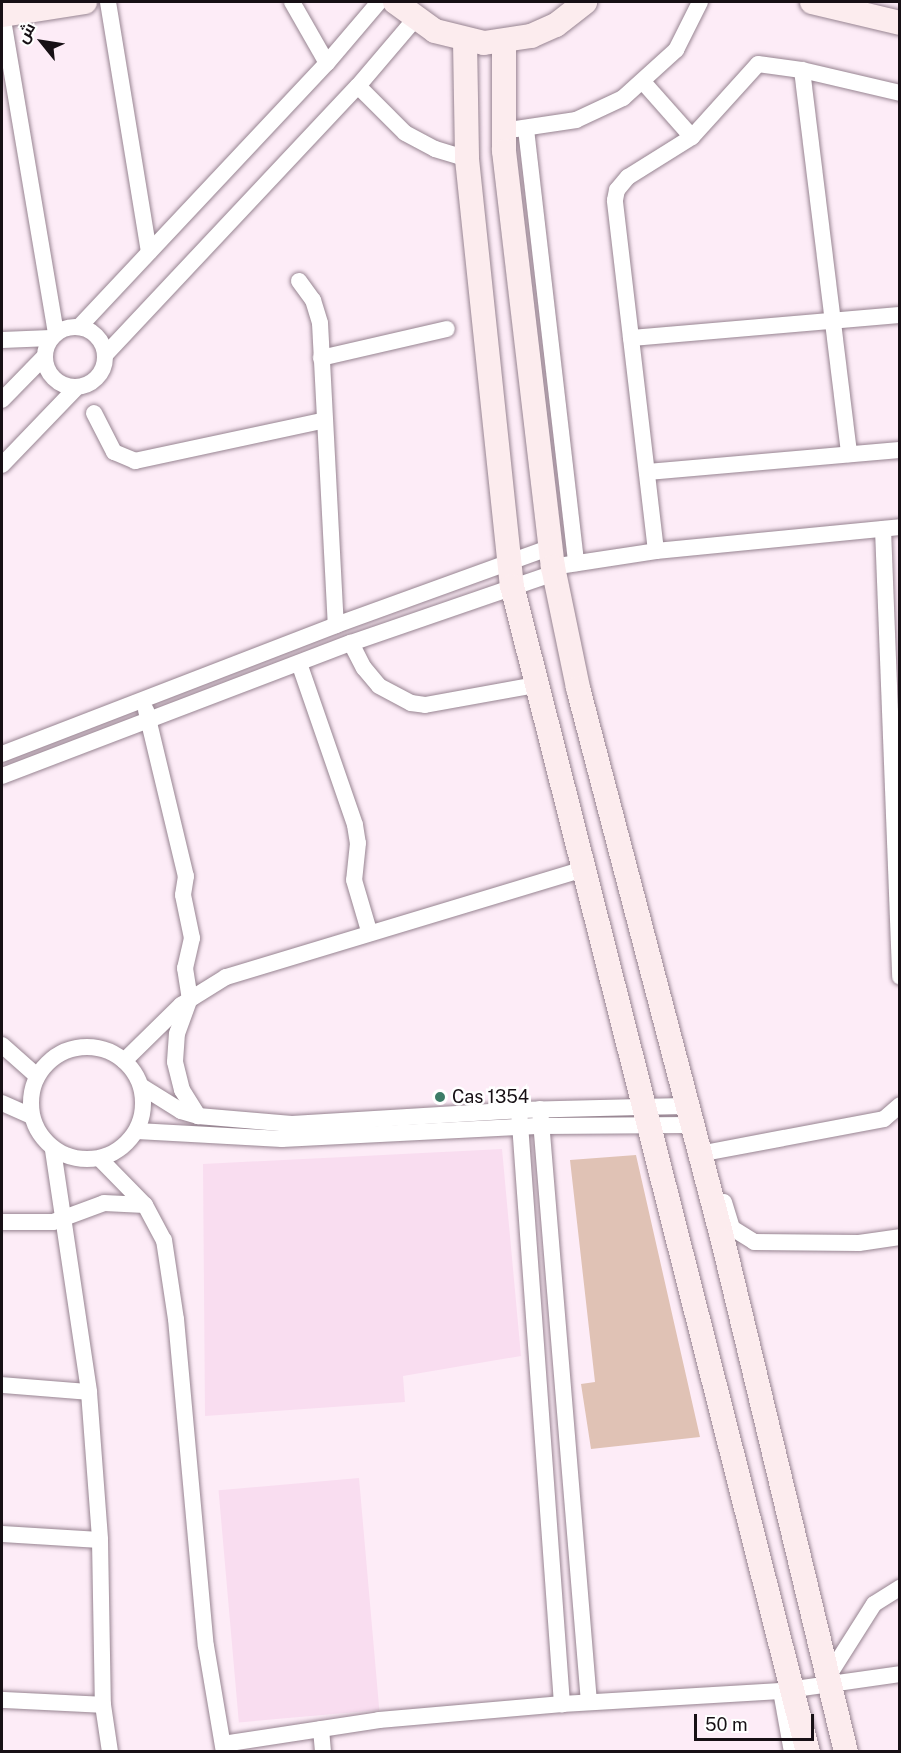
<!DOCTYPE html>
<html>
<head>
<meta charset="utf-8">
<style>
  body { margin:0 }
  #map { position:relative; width:901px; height:1753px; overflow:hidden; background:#fdecf7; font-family:"Public Sans",Cairo,sans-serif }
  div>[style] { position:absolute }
  .built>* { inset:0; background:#f9ddf0; transform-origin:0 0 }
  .green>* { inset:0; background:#e0c2b5 }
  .roads { filter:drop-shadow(0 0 2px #978491) drop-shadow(0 0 2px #978491) }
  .street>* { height:16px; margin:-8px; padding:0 8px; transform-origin:8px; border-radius:8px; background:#fff }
  .street>.ring { margin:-8px; padding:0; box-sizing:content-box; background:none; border:16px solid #fff; border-radius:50% }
  .secondary>* { height:24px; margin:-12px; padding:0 12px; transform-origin:12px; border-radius:12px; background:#fcecee }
  .dots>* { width:16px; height:16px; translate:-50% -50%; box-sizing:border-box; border:3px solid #fff; border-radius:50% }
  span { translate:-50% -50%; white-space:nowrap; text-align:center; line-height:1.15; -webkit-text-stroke:5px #fff; paint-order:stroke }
  .poi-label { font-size:18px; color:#171015 }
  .left { translate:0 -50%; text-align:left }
  .frame { position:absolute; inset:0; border:3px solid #171015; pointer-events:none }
  .north { position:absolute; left:12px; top:12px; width:60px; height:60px; -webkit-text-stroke:4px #fff; paint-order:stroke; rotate:300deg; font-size:16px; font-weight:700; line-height:24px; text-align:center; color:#171015 }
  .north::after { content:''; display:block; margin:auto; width:21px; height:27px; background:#171015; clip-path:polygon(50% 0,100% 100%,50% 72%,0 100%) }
  .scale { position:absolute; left:694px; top:1714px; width:120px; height:27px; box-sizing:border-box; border:3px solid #171015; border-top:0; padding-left:8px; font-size:18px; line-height:21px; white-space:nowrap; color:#171015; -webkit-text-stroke:4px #fff; paint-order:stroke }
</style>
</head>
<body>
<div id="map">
  <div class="built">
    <i style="clip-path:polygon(502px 1149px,521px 1356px,403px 1376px,405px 1402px,205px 1416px,203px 1164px)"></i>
    <i style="left:359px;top:1478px;width:233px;height:141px;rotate:85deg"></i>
  </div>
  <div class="green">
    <i style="clip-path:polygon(636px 1155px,700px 1437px,591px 1449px,581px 1384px,595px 1382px,570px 1160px)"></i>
  </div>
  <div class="roads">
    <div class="street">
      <i style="left:108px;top:2px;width:253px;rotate:80.7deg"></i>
      <i style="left:292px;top:2px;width:70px;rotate:60.2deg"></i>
      <i style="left:2px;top:14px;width:324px;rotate:80.4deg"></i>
      <i style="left:802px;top:70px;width:387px;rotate:83deg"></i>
      <i style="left:644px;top:83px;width:72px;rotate:48.4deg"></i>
      <i style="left:358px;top:86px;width:66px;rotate:45deg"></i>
      <i style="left:405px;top:133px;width:34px;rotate:28deg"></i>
      <i style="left:435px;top:149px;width:34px;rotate:17deg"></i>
      <i style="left:516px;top:129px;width:61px;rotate:-8.5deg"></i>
      <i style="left:576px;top:120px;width:52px;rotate:-25.1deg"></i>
      <i style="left:623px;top:98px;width:72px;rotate:-42.2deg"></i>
      <i style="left:676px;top:50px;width:54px;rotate:-63.4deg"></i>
      <i style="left:526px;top:129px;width:437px;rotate:83.4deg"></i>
      <i style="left:299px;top:281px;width:24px;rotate:54deg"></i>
      <i style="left:313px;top:300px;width:24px;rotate:73deg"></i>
      <i style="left:320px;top:323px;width:302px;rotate:87deg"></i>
      <i class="ring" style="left:45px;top:327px;width:44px;height:44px"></i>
      <i style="left:79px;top:327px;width:362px;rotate:-46.8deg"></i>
      <i style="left:327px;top:63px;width:80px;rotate:-49.6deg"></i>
      <i style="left:631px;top:338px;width:270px;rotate:-4.9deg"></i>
      <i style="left:2px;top:340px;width:49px;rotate:-2.3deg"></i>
      <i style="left:105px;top:355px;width:369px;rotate:-46.8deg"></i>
      <i style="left:358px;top:86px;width:88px;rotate:-49.6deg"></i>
      <i style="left:321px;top:358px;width:129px;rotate:-13deg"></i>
      <i style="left:2px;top:400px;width:60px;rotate:-45.7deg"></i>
      <i style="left:94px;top:413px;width:44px;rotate:62.9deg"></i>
      <i style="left:114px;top:452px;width:23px;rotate:23deg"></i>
      <i style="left:135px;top:461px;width:191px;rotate:-12.1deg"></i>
      <i style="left:2px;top:465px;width:107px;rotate:-46.1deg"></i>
      <i style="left:647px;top:472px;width:254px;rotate:-5deg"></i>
      <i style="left:883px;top:529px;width:448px;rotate:87.8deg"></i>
      <i style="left:656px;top:551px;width:353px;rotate:-96.7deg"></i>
      <i style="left:615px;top:200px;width:10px;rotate:-79deg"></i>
      <i style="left:617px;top:190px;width:17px;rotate:-50deg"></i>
      <i style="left:628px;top:177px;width:75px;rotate:-32deg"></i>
      <i style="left:692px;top:137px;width:98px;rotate:-47.9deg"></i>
      <i style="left:758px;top:64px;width:44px;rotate:7.8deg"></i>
      <i style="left:802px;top:70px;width:101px;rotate:13.2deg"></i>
      <i style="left:565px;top:565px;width:92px;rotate:-8.7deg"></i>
      <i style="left:656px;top:551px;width:245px;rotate:-5.6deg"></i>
      <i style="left:351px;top:643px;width:28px;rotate:63deg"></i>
      <i style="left:364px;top:668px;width:23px;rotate:50deg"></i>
      <i style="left:379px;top:686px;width:36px;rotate:28deg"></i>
      <i style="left:411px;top:703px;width:14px;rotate:8deg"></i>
      <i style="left:425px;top:705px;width:113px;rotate:-10.2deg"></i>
      <i style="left:299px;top:663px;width:171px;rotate:70.9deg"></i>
      <i style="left:355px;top:825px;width:18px;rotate:81deg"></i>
      <i style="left:358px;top:843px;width:37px;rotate:96deg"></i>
      <i style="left:354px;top:880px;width:53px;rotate:73.6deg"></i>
      <i style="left:146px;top:710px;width:171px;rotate:76.5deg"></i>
      <i style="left:186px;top:876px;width:19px;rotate:99deg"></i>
      <i style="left:183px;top:895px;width:44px;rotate:78.2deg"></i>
      <i style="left:192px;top:938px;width:31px;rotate:103deg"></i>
      <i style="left:185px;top:968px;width:30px;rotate:81deg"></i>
      <i style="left:190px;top:998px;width:37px;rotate:110deg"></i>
      <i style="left:177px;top:1033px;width:29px;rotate:94deg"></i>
      <i style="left:175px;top:1062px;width:29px;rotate:76deg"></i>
      <i style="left:182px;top:1090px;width:31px;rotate:58deg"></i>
      <i style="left:2px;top:754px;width:358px;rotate:-21.1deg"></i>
      <i style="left:336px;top:625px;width:226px;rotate:-19.9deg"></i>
      <i style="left:2px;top:776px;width:373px;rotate:-20.9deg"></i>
      <i style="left:351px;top:643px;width:215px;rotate:-19deg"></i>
      <i style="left:2px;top:1045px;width:47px;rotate:41.5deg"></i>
      <i class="ring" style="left:31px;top:1047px;width:96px;height:96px"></i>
      <i style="left:124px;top:1061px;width:80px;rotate:-44.5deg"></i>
      <i style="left:181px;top:1005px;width:53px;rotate:-31.9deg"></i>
      <i style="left:226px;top:977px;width:374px;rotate:-16.8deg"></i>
      <i style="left:141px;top:1086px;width:47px;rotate:32deg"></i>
      <i style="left:181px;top:1111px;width:18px;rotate:16deg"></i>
      <i style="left:198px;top:1116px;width:94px;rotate:4.9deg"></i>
      <i style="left:292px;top:1124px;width:227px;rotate:-3.5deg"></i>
      <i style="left:519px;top:1110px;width:167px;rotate:-1.4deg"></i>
      <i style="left:2px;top:1103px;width:32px;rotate:24deg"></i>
      <i style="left:540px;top:1109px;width:595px;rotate:85.28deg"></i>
      <i style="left:519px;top:1110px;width:596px;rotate:85.86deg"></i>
      <i style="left:137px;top:1131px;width:145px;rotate:3.2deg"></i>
      <i style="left:282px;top:1139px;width:260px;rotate:-2.9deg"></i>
      <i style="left:542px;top:1126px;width:149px;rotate:-0.4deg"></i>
      <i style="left:53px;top:1150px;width:245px;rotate:81.5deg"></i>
      <i style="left:89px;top:1392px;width:148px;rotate:85.7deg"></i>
      <i style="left:100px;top:1540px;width:165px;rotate:89deg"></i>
      <i style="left:103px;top:1705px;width:48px;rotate:81.5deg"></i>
      <i style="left:699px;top:1154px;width:188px;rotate:-10.7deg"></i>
      <i style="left:884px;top:1119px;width:21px;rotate:-41deg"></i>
      <i style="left:100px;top:1159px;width:64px;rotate:45.6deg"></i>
      <i style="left:145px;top:1205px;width:40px;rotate:62deg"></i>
      <i style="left:164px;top:1240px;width:80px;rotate:81.4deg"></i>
      <i style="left:176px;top:1319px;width:328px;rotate:84.8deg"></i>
      <i style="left:206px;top:1646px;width:108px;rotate:80.4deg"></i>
      <i style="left:724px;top:1202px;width:27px;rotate:73deg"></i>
      <i style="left:732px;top:1228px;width:26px;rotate:32deg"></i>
      <i style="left:754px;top:1242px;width:105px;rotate:0.5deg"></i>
      <i style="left:859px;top:1243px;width:41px;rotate:-8.3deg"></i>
      <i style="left:2px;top:1222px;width:51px"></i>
      <i style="left:53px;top:1222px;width:54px;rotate:-20.4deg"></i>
      <i style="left:104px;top:1203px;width:41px;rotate:2.8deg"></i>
      <i style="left:2px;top:1385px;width:87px;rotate:4.6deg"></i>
      <i style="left:2px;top:1534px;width:98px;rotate:3.5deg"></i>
      <i style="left:829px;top:1675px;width:84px;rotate:-57.6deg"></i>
      <i style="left:874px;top:1604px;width:31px;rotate:-32deg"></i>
      <i style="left:781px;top:1691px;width:62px;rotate:79.8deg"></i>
      <i style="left:2px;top:1700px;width:101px;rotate:2.8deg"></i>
      <i style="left:321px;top:1729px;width:23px;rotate:85deg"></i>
      <i style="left:223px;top:1744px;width:158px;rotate:-8.7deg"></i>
      <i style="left:379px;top:1720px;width:184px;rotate:-5deg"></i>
      <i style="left:562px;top:1704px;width:219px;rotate:-3.4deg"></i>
      <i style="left:781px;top:1691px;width:120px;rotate:-8.1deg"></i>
    </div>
    <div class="secondary">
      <i style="left:395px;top:2px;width:49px;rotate:35.9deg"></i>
      <i style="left:435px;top:31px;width:50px;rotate:13.8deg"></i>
      <i style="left:484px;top:43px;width:48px;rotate:-8.5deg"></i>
      <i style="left:531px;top:36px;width:27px;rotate:-24deg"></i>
      <i style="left:556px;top:25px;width:37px;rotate:-38deg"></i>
      <i style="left:812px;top:2px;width:90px;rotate:13.4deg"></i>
      <i style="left:2px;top:15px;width:84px;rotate:-8.9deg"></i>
      <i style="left:465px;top:41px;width:118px;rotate:89deg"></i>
      <i style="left:467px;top:159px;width:429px;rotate:84deg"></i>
      <i style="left:512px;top:586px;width:1203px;rotate:75.76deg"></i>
      <i style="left:504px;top:42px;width:109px;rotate:90deg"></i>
      <i style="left:504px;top:151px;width:419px;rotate:83.3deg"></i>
      <i style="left:553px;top:567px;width:124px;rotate:78.3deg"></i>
      <i style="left:578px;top:688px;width:572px;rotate:75.31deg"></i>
      <i style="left:723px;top:1241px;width:526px;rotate:76.47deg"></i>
    </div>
  </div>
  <div class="dots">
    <i style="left:440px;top:1097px;background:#3d7b67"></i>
  </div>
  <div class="poi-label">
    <span class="left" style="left:452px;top:1097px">Cas 1354</span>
  </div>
  <div class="frame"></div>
  <div class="north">ش</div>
  <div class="scale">50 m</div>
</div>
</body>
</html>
